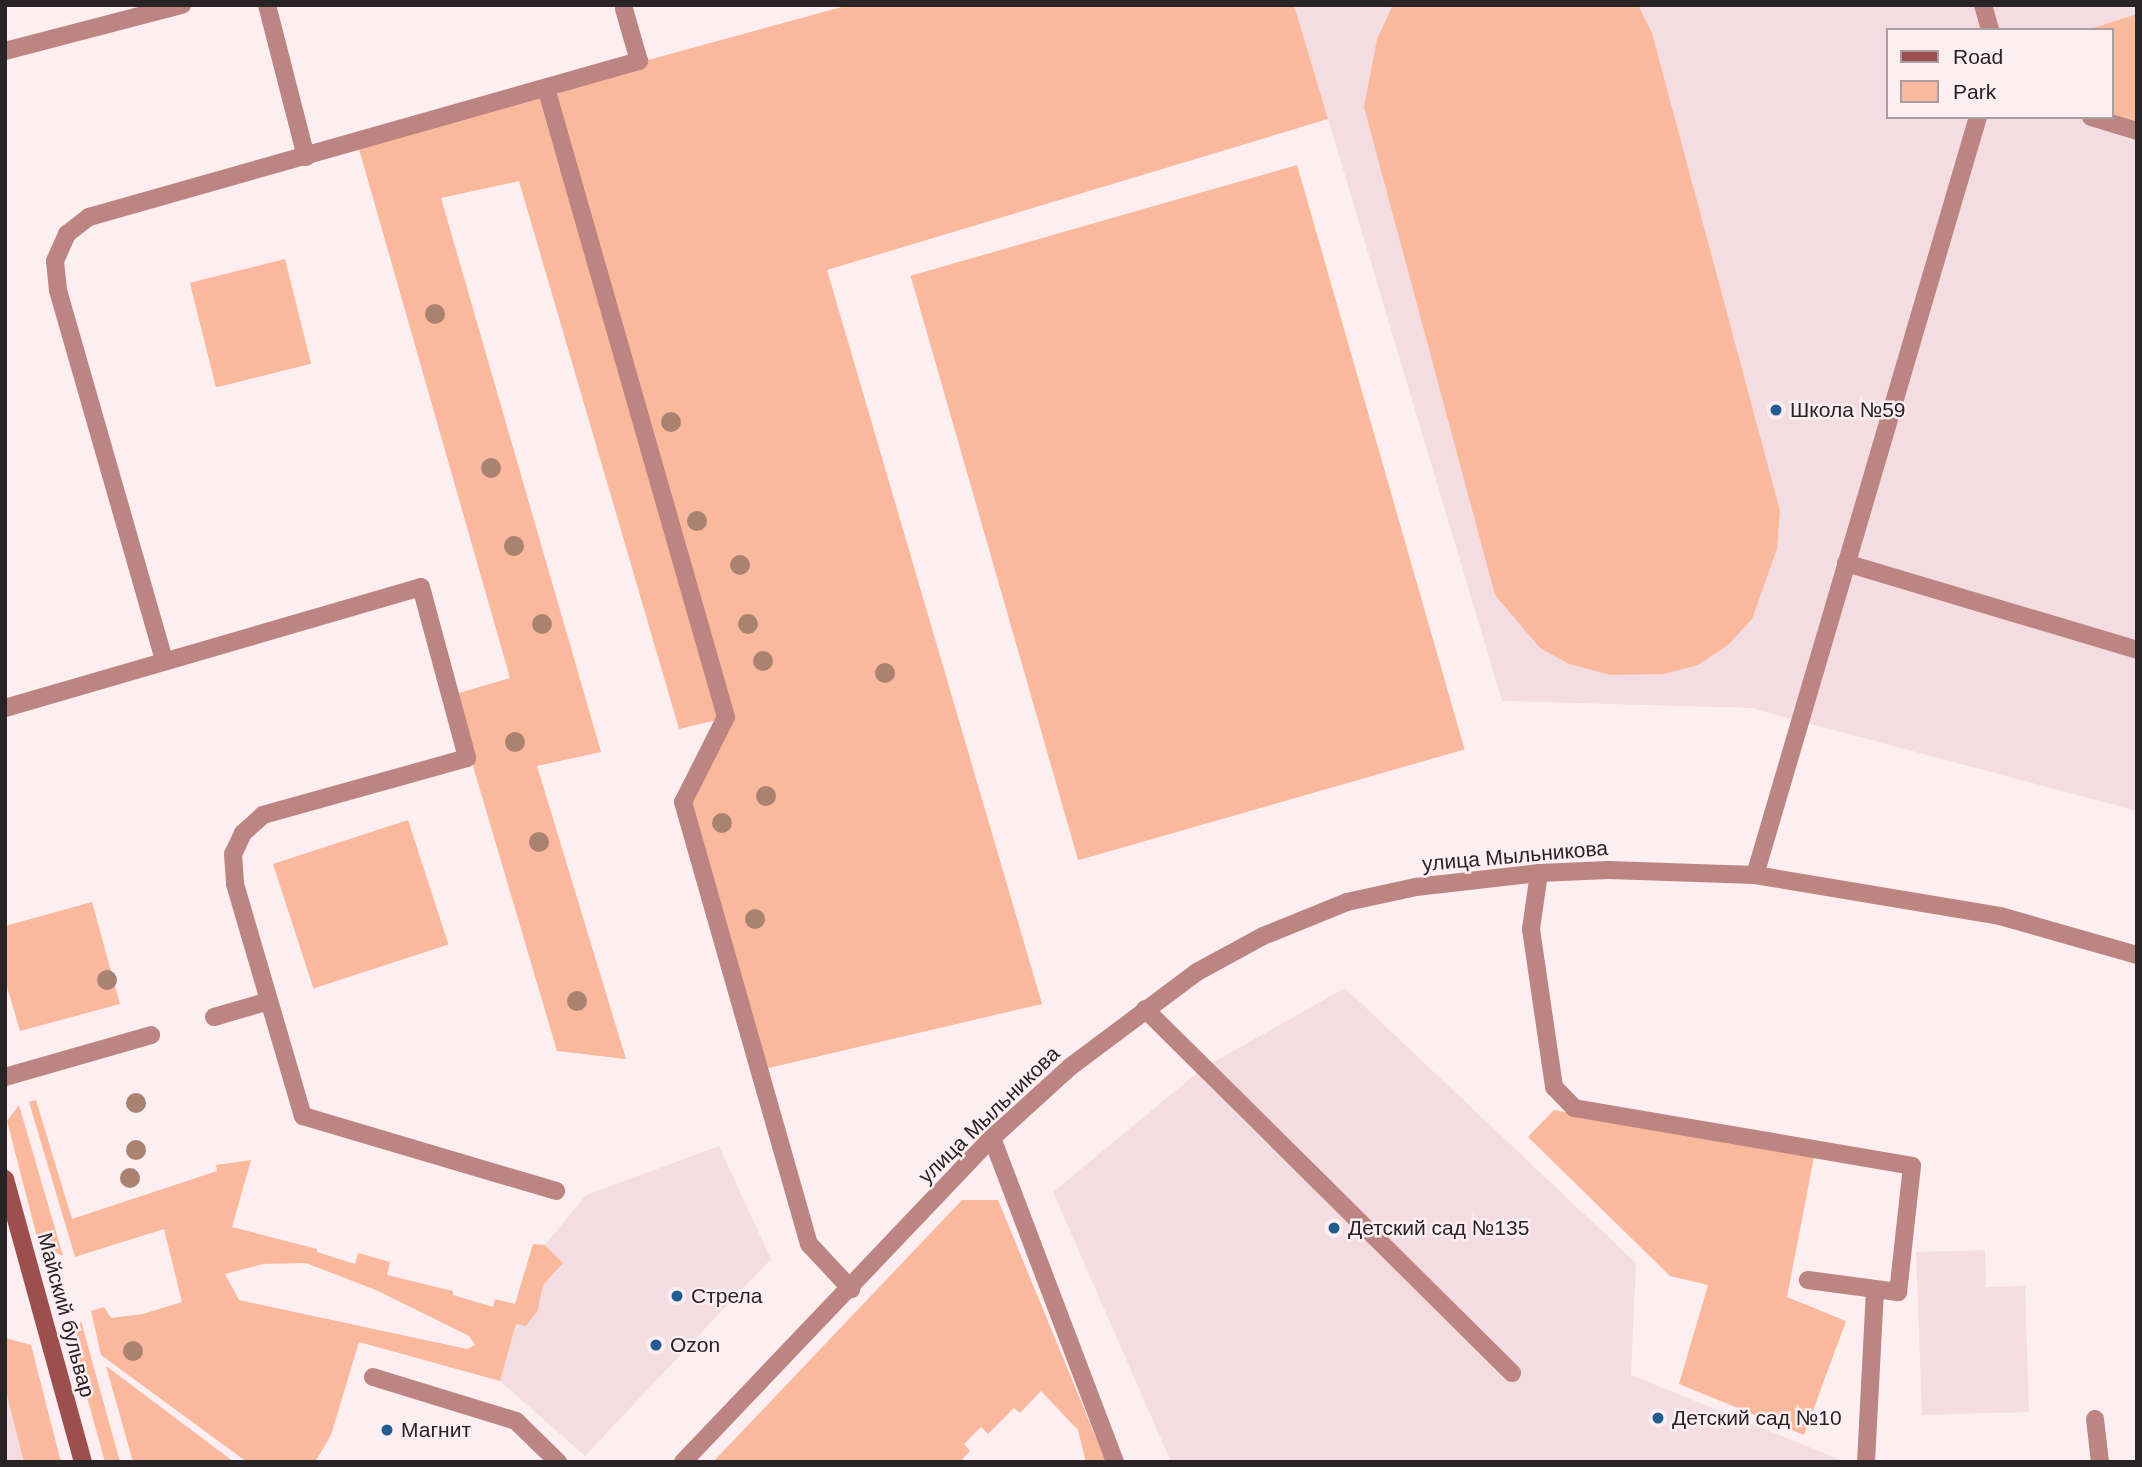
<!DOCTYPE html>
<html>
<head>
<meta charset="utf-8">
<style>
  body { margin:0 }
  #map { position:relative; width:2142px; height:1467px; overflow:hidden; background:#fdeef2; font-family:Helvetica,sans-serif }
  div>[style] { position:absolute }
  .built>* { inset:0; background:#f4dde2 }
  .green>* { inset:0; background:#fab99c; transform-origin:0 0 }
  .lane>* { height:18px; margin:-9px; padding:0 9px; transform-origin:9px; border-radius:9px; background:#bc8582 }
  .street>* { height:18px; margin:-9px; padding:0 9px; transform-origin:9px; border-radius:9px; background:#bc8582 }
  .secondary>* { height:18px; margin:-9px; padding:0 9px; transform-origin:9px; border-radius:9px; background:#9c4f4d }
  .trees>* { width:20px; height:20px; margin:-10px; border-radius:50%; background:#a98271 }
  .dots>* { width:19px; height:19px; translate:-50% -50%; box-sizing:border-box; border:4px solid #fdeef2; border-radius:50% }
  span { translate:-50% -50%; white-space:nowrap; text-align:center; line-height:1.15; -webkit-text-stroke:5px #fdeef2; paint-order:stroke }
  .poi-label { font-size:21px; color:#282325 }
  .left { translate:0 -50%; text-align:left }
  .street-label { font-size:21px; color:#282325 }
  .frame { position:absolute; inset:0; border:7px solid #282325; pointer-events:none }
  .legend { position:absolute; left:1886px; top:28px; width:228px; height:91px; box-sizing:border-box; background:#fdeef2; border:2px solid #a89da0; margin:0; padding:9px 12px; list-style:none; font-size:21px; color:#282325 }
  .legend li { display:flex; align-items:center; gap:14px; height:35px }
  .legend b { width:35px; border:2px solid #a89da0 }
</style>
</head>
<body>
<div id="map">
  <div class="built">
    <i style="clip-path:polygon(evenodd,1294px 5px,2137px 5px,2137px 811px,1751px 708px,1502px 701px,1294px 5px,1888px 30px,2112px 30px,2112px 117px,1888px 117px,1888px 30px)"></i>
    <i style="clip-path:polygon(1345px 988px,1636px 1263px,1631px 1375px,1846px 1462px,1171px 1462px,1053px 1192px,1203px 1068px)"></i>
    <i style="clip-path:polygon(719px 1146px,771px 1259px,585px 1456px,500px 1381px,516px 1324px,538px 1311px,543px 1285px,563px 1263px,545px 1245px,586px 1195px)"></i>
    <i style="clip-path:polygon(1985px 1250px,1986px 1287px,2025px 1286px,2029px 1412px,1922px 1415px,1916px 1252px)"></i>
    <i style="clip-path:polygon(5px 1388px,24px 1462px,5px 1462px)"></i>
  </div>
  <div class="green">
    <i style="clip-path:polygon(849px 5px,1294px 5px,1328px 119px,827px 270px,1042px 1004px,760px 1070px,683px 802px,717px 720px,679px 729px,519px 181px,441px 198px,601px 752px,537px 766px,626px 1059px,557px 1051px,452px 695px,510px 678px,357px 142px,537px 90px,560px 169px,567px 167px,546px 88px)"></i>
    <i style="clip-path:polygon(1393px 5px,1638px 5px,1652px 33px,1780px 511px,1777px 549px,1752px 619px,1728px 645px,1698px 665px,1664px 674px,1611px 675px,1569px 664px,1540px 648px,1495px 595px,1364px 107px,1377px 39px)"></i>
    <i style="clip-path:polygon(2137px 14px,2137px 121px,2112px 114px,2112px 30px,2087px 30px)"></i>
    <i style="left:1297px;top:165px;width:608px;height:402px;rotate:74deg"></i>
    <i style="left:285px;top:259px;width:108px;height:98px;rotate:76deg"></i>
    <i style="left:408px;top:820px;width:131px;height:142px;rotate:72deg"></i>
    <i style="clip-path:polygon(92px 902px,120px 1004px,20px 1031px,5px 980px,5px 926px)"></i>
    <i style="clip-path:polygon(evenodd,36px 1100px,72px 1219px,217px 1171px,216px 1165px,251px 1160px,232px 1227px,317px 1249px,317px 1252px,355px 1264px,358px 1253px,390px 1262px,387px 1275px,453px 1291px,453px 1295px,493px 1307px,495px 1299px,515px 1304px,533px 1244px,545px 1245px,563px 1263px,543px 1285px,538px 1310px,526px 1326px,516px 1324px,500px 1381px,359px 1342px,331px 1435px,315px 1462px,247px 1462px,101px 1355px,91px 1311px,104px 1307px,111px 1318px,143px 1314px,182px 1302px,164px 1229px,75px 1257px,29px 1102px,36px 1100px,306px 1263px,376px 1290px,469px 1336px,475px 1345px,467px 1349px,239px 1300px,225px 1274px,263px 1264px,306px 1263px)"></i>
    <i style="clip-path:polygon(19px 1105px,63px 1256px,45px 1248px,37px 1237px,7px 1121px)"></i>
    <i style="clip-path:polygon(1554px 1110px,1814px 1157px,1787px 1297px,1846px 1321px,1804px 1435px,1679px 1384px,1708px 1285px,1670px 1276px,1528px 1137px)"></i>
    <i style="clip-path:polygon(962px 1200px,998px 1200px,1106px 1462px,1086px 1462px,1078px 1430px,1041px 1391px,1020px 1413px,1014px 1408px,988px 1434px,981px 1427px,964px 1444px,970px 1451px,960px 1462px,713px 1462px)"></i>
    <i style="clip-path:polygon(81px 1321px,120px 1462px,105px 1462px,73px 1347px)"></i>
    <i style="clip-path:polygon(5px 1338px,31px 1345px,61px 1462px,24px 1462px,5px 1388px)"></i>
    <i style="clip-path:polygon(106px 1366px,234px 1462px,133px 1462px)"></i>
  </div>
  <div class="lane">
    <i style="left:267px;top:5px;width:157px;rotate:75.6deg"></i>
    <i style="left:1983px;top:5px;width:26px;rotate:74deg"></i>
    <i style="left:5px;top:51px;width:183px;rotate:-14.6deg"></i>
    <i style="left:546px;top:88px;width:654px;rotate:74.03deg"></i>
    <i style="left:726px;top:717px;width:95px;rotate:116.8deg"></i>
    <i style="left:683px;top:802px;width:460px;rotate:74.1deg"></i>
    <i style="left:809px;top:1244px;width:62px;rotate:47deg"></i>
    <i style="left:2091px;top:117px;width:48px;rotate:16.9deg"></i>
    <i style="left:1846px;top:563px;width:304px;rotate:16.6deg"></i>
    <i style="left:164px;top:660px;width:385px;rotate:-106deg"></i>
    <i style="left:58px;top:290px;width:29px;rotate:-96deg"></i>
    <i style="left:55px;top:261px;width:30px;rotate:-66deg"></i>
    <i style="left:67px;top:234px;width:28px;rotate:-38deg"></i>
    <i style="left:89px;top:217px;width:572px;rotate:-15.84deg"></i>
    <i style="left:639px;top:61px;width:54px;rotate:-106.1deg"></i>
    <i style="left:5px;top:708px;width:433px;rotate:-16.2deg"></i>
    <i style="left:421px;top:587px;width:177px;rotate:74.9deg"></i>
    <i style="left:467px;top:758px;width:212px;rotate:164.4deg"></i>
    <i style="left:263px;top:815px;width:27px;rotate:138deg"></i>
    <i style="left:243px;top:833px;width:23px;rotate:115deg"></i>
    <i style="left:233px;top:854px;width:30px;rotate:86deg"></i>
    <i style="left:235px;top:884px;width:242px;rotate:73.7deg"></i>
    <i style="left:303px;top:1116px;width:264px;rotate:16.5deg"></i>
    <i style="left:1539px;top:873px;width:57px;rotate:98.1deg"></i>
    <i style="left:1531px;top:929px;width:160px;rotate:81.7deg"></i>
    <i style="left:1554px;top:1087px;width:29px;rotate:46deg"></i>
    <i style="left:1574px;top:1108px;width:343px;rotate:9.7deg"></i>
    <i style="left:1912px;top:1166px;width:127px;rotate:96.3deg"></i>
    <i style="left:1898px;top:1292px;width:91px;rotate:-172.4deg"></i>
    <i style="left:1755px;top:875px;width:790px;rotate:-73.61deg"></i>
    <i style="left:1145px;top:1009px;width:517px;rotate:44.76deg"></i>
    <i style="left:214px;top:1017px;width:57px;rotate:-16.2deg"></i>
    <i style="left:5px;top:1077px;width:152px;rotate:-16deg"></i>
    <i style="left:992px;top:1138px;width:347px;rotate:69.2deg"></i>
    <i style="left:373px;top:1377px;width:150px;rotate:17.1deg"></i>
    <i style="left:516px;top:1421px;width:59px;rotate:44.3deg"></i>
    <i style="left:2095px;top:1419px;width:43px;rotate:83.4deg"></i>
    <i style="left:1866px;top:1462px;width:172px;rotate:-87deg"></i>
  </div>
  <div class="street">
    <i style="left:683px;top:1462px;width:448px;rotate:-46.4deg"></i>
    <i style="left:992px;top:1138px;width:105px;rotate:-42.3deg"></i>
    <i style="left:1070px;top:1067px;width:159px;rotate:-36.8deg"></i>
    <i style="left:1197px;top:972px;width:75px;rotate:-28.6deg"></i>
    <i style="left:1263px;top:936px;width:91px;rotate:-22deg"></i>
    <i style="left:1347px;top:902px;width:71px;rotate:-12.3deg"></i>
    <i style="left:1416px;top:887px;width:124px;rotate:-6.5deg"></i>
    <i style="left:1539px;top:873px;width:70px;rotate:-2.5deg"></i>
    <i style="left:1609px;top:870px;width:146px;rotate:2deg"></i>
    <i style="left:1755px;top:875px;width:248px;rotate:9.5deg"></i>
    <i style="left:2000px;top:916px;width:142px;rotate:15.9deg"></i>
  </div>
  <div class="secondary">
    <i style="left:5px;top:1179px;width:294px;rotate:74.6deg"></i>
  </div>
  <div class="trees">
    <i style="left:435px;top:314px"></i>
    <i style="left:671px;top:422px"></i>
    <i style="left:491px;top:468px"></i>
    <i style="left:697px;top:521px"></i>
    <i style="left:514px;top:546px"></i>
    <i style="left:740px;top:565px"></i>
    <i style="left:542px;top:624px"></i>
    <i style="left:748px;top:624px"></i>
    <i style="left:763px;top:661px"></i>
    <i style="left:885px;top:673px"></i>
    <i style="left:515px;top:742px"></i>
    <i style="left:766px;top:796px"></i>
    <i style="left:722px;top:823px"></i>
    <i style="left:539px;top:842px"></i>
    <i style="left:755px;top:919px"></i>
    <i style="left:107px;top:980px"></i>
    <i style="left:577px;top:1001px"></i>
    <i style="left:136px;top:1103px"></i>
    <i style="left:136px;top:1150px"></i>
    <i style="left:130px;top:1178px"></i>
    <i style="left:133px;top:1351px"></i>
  </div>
  <div class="dots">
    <i style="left:1776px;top:410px;background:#225c93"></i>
    <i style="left:1334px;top:1228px;background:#225c93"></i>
    <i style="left:677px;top:1296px;background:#225c93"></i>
    <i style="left:656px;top:1345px;background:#225c93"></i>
    <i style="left:1658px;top:1418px;background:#225c93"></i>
    <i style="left:387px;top:1430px;background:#225c93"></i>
  </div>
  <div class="poi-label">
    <span class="left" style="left:1790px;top:410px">Школа №59</span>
    <span class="left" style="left:1348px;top:1228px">Детский сад №135</span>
    <span class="left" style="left:691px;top:1296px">Стрела</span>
    <span class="left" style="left:670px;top:1345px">Ozon</span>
    <span class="left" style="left:1672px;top:1418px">Детский сад №10</span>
    <span class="left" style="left:401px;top:1430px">Магнит</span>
  </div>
  <div class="street-label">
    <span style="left:1515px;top:856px;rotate:-5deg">улица Мыльникова</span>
    <span style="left:989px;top:1115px;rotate:-44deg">улица Мыльникова</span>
    <span style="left:66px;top:1315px;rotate:75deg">Майский бульвар</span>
  </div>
  <div class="frame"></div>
  <ul class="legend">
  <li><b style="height:9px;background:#9c4f4d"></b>Road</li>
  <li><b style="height:19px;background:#fab99c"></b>Park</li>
  </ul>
</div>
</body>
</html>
